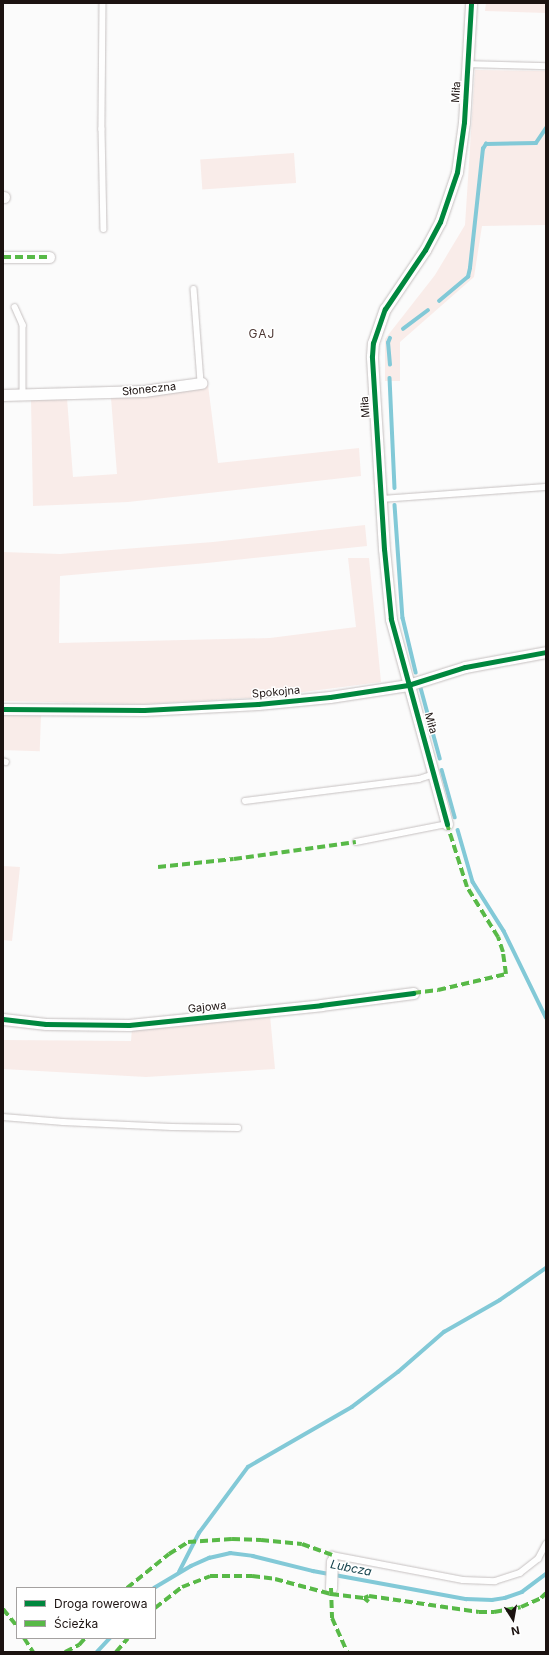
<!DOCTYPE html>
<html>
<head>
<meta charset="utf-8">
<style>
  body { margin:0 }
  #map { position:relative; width:549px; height:1655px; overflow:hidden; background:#fbfbfb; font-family:Inter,sans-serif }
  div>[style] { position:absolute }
  .green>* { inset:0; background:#f9ece9; transform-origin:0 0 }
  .stream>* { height:3.5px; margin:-1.75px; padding:0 1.75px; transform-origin:1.75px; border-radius:1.75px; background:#82c9d7 }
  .roads { filter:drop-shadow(0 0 1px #c6c1c1) drop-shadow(0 0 1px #c6c1c1) }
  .service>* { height:5.5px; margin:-2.75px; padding:0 2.75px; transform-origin:2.75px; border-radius:2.75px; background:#fefefe }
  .minor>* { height:11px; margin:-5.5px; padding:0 5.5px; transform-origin:5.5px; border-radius:5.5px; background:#fefefe }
  .quiet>* { height:4px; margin-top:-2px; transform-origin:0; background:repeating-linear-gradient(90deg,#58b947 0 8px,transparent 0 12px) }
  .cycleway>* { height:5px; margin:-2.5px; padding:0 2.5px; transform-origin:2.5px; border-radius:2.5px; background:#00873e }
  span { translate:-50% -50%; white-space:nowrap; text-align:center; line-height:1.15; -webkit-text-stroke:3px #fff; paint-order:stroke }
  .street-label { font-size:11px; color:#1c1311 }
  .neighbourhood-label { font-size:12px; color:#4d3834; letter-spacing:1px }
  .water-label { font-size:12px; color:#103e48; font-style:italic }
  .frame { position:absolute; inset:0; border:4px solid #1c1311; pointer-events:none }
  .legend { position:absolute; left:16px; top:1587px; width:140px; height:52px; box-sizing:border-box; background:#fff; border:1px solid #a4a1a0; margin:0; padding:5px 7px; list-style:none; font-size:12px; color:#1c1311 }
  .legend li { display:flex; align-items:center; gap:8px; height:20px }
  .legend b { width:20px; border:1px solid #a4a1a0 }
  .north { position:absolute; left:493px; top:1599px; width:40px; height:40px; -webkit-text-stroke:3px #fff; paint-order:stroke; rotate:169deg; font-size:11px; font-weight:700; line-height:16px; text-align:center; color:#1c1311 }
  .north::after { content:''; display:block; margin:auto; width:14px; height:18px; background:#1c1311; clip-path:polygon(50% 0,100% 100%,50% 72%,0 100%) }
</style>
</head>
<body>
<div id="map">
  <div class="green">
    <i style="clip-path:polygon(486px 3px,546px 3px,546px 13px,485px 11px)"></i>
    <i style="clip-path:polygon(475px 70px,546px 71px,546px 225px,482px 226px,474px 277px,400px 342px,400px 381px,385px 381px,385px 339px,435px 275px,465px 225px)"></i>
    <i style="left:294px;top:153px;width:30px;height:94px;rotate:86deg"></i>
    <i style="clip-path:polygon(208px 385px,218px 463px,359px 448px,361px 476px,128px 502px,33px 506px,31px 400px,67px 398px,73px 477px,117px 474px,111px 398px,143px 397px)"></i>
    <i style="clip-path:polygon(365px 525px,367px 546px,207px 563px,60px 576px,59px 643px,270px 638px,356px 627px,348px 558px,369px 558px,381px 682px,265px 697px,142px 704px,3px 701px,3px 552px,60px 554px,213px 542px)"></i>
    <i style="left:3px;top:714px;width:38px;height:36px;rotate:2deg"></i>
    <i style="clip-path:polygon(3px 866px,20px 867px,12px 941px,3px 940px)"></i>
    <i style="clip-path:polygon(270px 1015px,275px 1069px,146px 1077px,3px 1069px,3px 1040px,131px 1041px,132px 1028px)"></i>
  </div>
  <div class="stream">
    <i style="left:439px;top:301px;width:38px;rotate:-40deg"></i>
    <i style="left:468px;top:277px;width:9px;rotate:-77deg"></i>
    <i style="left:470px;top:268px;width:120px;rotate:-83.8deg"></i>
    <i style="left:483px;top:149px;width:6px;rotate:-59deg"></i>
    <i style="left:486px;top:144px;width:50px;rotate:-1.1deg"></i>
    <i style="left:536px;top:143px;width:18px;rotate:-56deg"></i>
    <i style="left:403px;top:329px;width:31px;rotate:-37deg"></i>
    <i style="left:390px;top:365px;width:22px;rotate:-95deg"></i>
    <i style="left:388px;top:343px;width:5px;rotate:-68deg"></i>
    <i style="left:390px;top:378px;width:110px;rotate:87.4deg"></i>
    <i style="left:395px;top:505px;width:113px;rotate:86deg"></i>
    <i style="left:403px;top:618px;width:56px;rotate:76.5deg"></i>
    <i style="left:421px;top:688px;width:73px;rotate:74.8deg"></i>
    <i style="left:442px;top:770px;width:49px;rotate:74.5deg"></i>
    <i style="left:458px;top:830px;width:54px;rotate:73.9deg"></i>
    <i style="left:473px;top:882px;width:58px;rotate:57.7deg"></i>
    <i style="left:504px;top:931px;width:96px;rotate:64deg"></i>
    <i style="left:179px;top:1572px;width:44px;rotate:-62.9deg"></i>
    <i style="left:199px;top:1533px;width:82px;rotate:-53.4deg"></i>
    <i style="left:248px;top:1467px;width:120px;rotate:-30deg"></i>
    <i style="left:352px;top:1407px;width:58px;rotate:-37.3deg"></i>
    <i style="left:398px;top:1372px;width:61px;rotate:-41deg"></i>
    <i style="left:444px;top:1332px;width:64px;rotate:-29.7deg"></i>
    <i style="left:500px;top:1300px;width:56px;rotate:-34.8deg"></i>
    <i style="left:154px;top:1588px;width:43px;rotate:-30.7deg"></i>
    <i style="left:191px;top:1566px;width:20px;rotate:-24deg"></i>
    <i style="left:209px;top:1558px;width:22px;rotate:-13deg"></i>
    <i style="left:230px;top:1553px;width:23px;rotate:7deg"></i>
    <i style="left:253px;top:1556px;width:62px;rotate:14deg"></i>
    <i style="left:313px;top:1571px;width:156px;rotate:10.4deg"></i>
    <i style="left:466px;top:1599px;width:26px;rotate:2deg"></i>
    <i style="left:492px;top:1600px;width:13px;rotate:-9deg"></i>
    <i style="left:505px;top:1598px;width:18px;rotate:-19deg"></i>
    <i style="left:522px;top:1592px;width:30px;rotate:-37deg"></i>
    <i style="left:97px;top:1652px;width:19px;rotate:-47deg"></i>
  </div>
  <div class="roads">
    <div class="service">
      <i style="left:103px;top:3px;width:126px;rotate:90.5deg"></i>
      <i style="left:102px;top:129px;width:100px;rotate:88.9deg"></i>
      <i style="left:467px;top:64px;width:79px;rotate:1.5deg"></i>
      <i style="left:194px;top:289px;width:94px;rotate:85.7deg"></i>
      <i style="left:15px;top:307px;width:20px;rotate:66deg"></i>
      <i style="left:23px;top:325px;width:70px;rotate:90deg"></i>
      <i style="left:381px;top:499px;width:165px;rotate:-4.2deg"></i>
      <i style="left:3px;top:761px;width:3px;rotate:18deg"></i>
      <i style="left:245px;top:801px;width:175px;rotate:-7.2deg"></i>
      <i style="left:419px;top:779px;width:16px;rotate:-18deg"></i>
      <i style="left:356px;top:842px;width:93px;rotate:-11.2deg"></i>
      <i style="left:3px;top:1117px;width:60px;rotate:4.8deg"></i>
      <i style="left:63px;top:1122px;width:109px;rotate:2.6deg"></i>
      <i style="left:172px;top:1127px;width:66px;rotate:0.9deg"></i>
      <i style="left:332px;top:1561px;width:6px;rotate:-90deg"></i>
      <i style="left:332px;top:1555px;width:133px;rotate:10.8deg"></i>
      <i style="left:463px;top:1580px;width:32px;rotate:2deg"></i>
      <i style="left:495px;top:1581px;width:26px;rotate:-18deg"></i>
      <i style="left:520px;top:1573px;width:23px;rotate:-38deg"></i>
      <i style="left:538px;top:1559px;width:17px;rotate:-62deg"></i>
    </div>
    <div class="minor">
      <i style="left:3px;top:197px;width:1px"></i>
      <i style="left:3px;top:257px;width:46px"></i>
      <i style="left:3px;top:395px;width:141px;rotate:-1.6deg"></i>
      <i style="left:144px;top:391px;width:58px;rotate:-8deg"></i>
      <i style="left:3px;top:709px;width:141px;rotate:0.4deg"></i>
      <i style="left:144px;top:710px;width:114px;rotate:-3deg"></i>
      <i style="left:258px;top:704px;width:72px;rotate:-5.6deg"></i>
      <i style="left:330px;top:697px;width:79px;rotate:-8.7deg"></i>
      <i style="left:408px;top:685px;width:60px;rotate:-17.5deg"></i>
      <i style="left:465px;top:667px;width:82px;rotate:-10.5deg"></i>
      <i style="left:447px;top:824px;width:213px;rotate:-105.3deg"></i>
      <i style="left:391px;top:619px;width:70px;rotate:-95.7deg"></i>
      <i style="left:384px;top:549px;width:193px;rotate:-93.6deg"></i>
      <i style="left:372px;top:356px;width:13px;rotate:-86deg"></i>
      <i style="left:373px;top:343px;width:36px;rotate:-71deg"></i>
      <i style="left:385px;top:309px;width:71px;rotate:-55.9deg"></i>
      <i style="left:425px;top:250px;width:32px;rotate:-62deg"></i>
      <i style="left:440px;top:222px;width:53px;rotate:-71.2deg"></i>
      <i style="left:457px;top:172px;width:50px;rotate:-82deg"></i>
      <i style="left:464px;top:122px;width:119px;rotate:-86.6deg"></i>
      <i style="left:3px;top:1019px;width:43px;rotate:6.6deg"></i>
      <i style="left:46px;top:1024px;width:83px;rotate:0.7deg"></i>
      <i style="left:129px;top:1025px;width:193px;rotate:-5.9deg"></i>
      <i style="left:321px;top:1005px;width:93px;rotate:-7.4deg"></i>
      <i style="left:331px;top:1588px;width:27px;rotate:-88deg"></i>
    </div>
  </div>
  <div class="quiet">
    <i style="left:3px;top:197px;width:1px"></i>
    <i style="left:3px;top:257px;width:46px"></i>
    <i style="left:158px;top:867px;width:76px;rotate:-6deg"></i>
    <i style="left:234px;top:859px;width:123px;rotate:-7.9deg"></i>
    <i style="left:413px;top:993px;width:25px;rotate:-7deg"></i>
    <i style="left:438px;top:990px;width:70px;rotate:-13.2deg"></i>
    <i style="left:506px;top:974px;width:22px;rotate:-98deg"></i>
    <i style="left:503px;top:952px;width:16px;rotate:-108deg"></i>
    <i style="left:498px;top:937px;width:59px;rotate:-121.8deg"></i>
    <i style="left:467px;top:887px;width:66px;rotate:-107.6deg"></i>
    <i style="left:127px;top:1588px;width:54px;rotate:-39deg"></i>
    <i style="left:169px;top:1554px;width:22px;rotate:-32deg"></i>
    <i style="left:188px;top:1542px;width:44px;rotate:-3.9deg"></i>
    <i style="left:232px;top:1539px;width:29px;rotate:2deg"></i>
    <i style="left:261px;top:1540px;width:41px;rotate:5.6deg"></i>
    <i style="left:302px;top:1544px;width:32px;rotate:20deg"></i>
    <i style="left:331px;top:1588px;width:30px;rotate:88deg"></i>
    <i style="left:332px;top:1618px;width:37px;rotate:66deg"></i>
    <i style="left:364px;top:1598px;width:5px;rotate:-22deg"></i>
    <i style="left:369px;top:1596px;width:111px;rotate:8.3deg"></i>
    <i style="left:479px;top:1612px;width:15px"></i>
    <i style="left:494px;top:1612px;width:27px;rotate:-10deg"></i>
    <i style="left:521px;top:1607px;width:22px;rotate:-24deg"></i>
    <i style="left:541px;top:1598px;width:7px;rotate:-45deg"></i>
    <i style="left:155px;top:1608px;width:34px;rotate:-38deg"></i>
    <i style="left:182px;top:1587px;width:30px;rotate:-21deg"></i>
    <i style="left:210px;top:1576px;width:42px"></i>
    <i style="left:252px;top:1576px;width:23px;rotate:7deg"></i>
    <i style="left:275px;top:1579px;width:58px;rotate:15deg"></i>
    <i style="left:331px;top:1594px;width:33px;rotate:7deg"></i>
    <i style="left:364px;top:1598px;width:6px;rotate:39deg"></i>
    <i style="left:3px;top:1609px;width:22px;rotate:51deg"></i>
    <i style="left:24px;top:1638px;width:17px;rotate:57deg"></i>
    <i style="left:65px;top:1652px;width:16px;rotate:-27deg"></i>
    <i style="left:79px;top:1645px;width:9px;rotate:-49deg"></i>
    <i style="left:116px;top:1652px;width:18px;rotate:-49deg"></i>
  </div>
  <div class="cycleway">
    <i style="left:3px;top:709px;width:141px;rotate:0.4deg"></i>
    <i style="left:144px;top:710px;width:114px;rotate:-3deg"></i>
    <i style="left:258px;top:704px;width:72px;rotate:-5.6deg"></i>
    <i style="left:330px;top:697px;width:79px;rotate:-8.7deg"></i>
    <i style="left:408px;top:685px;width:60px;rotate:-17.5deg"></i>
    <i style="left:465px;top:667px;width:82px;rotate:-10.5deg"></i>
    <i style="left:447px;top:824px;width:213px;rotate:-105.3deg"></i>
    <i style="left:391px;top:619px;width:70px;rotate:-95.7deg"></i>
    <i style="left:384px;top:549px;width:193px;rotate:-93.6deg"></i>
    <i style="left:372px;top:356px;width:13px;rotate:-86deg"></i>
    <i style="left:373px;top:343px;width:36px;rotate:-71deg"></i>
    <i style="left:385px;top:309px;width:71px;rotate:-55.9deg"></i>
    <i style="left:425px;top:250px;width:32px;rotate:-62deg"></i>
    <i style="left:440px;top:222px;width:53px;rotate:-71.2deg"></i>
    <i style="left:457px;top:172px;width:50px;rotate:-82deg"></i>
    <i style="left:464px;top:122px;width:119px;rotate:-86.6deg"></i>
    <i style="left:3px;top:1019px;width:43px;rotate:6.6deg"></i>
    <i style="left:46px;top:1024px;width:83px;rotate:0.7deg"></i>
    <i style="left:129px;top:1025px;width:193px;rotate:-5.9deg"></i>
    <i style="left:321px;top:1005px;width:93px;rotate:-7.4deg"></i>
  </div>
  <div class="street-label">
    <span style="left:456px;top:92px;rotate:-87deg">Miła</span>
    <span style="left:149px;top:389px;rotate:-6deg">Słoneczna</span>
    <span style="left:365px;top:407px;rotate:-94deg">Miła</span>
    <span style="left:276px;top:692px;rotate:-5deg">Spokojna</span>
    <span style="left:431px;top:723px;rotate:74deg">Miła</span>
    <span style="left:207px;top:1007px;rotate:-6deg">Gajowa</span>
  </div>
  <div class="neighbourhood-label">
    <span style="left:262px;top:334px">GAJ</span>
  </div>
  <div class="water-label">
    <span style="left:351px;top:1568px;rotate:11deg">Lubcza</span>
  </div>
  <div class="frame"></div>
  <ul class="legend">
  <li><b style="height:5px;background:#00873e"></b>Droga rowerowa</li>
  <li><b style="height:5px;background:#58b947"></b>Ścieżka</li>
  </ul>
  <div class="north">N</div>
</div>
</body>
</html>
